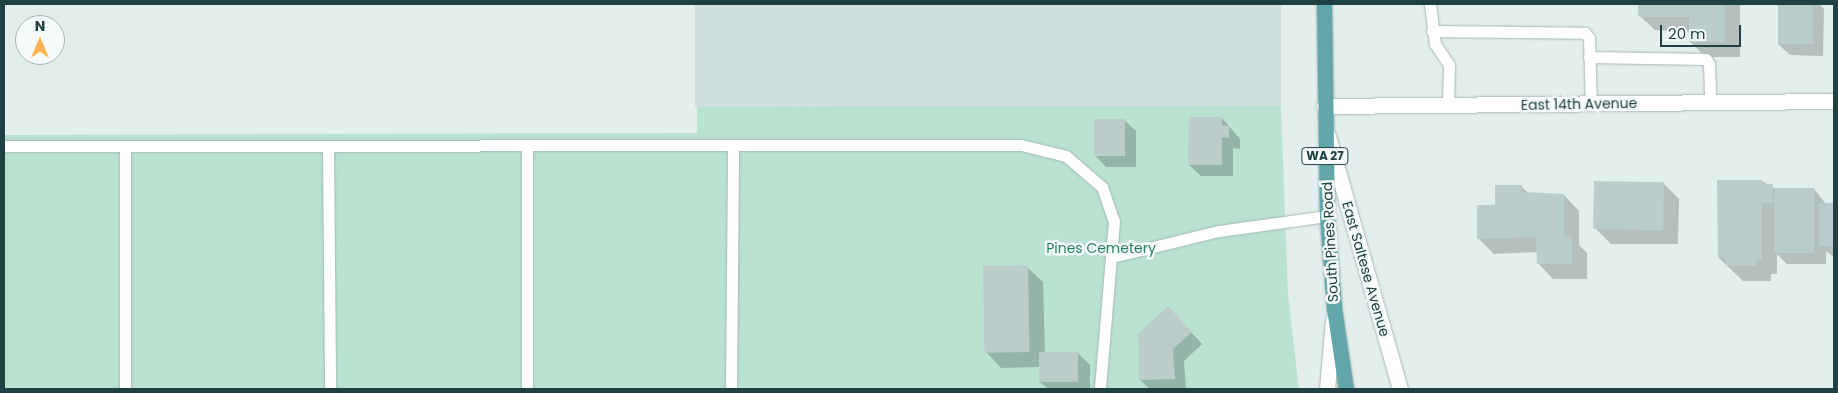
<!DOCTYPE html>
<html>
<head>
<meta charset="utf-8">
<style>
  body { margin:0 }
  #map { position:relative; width:1838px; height:393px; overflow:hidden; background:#e3efed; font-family:Poppins,sans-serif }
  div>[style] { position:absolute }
  .built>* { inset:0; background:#d1dfde; transform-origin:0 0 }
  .green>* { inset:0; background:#b9e2d1 }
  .shadow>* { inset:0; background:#0003 }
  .building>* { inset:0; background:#bbcdca; transform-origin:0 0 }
  .roads { filter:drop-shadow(0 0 1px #a5b7b7) drop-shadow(0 0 1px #a5b7b7) }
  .service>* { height:11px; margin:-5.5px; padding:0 5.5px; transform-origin:5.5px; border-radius:5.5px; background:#fff }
  .minor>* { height:15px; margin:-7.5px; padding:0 7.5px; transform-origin:7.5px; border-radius:7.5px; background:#fff }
  .tertiary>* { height:15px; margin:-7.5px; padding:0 7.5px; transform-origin:7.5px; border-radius:7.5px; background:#fff }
  .secondary>* { height:15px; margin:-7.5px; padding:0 7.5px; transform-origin:7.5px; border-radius:7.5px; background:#fff }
  .primary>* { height:15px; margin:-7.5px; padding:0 7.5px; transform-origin:7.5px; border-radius:7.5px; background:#62a6aa }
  span { translate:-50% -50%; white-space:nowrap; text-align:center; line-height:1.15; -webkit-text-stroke:5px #f4faf9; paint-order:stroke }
  .shield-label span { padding:1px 4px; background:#f4faf9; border:1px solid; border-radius:4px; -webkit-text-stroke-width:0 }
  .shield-label { font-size:12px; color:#204143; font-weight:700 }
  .street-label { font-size:14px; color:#204143 }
  .park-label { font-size:14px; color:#257f64 }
  .frame { position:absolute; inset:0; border:5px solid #204143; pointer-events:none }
  .north { position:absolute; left:15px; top:15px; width:50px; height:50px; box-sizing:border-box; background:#f4faf9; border:1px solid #9fb0b0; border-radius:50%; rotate:0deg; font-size:14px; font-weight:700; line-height:20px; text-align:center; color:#204143 }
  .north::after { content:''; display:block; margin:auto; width:18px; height:22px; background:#ffb251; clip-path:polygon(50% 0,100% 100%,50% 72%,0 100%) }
  .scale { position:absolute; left:1660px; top:25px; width:81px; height:22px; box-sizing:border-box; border:2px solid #204143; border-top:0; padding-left:6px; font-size:15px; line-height:18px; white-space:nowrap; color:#204143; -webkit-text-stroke:4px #f4faf9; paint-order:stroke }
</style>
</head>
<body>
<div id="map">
  <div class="built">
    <i style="left:695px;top:4px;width:586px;height:103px"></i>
  </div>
  <div class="green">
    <i style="clip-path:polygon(1281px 106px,1288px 295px,1299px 389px,4px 389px,4px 135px,697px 133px,697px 107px)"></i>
  </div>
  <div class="shadow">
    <i style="clip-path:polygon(1639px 4px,1740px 4px,1740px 57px,1706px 57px,1690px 42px,1690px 32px,1655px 30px,1639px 15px)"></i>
    <i style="clip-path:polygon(1779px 4px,1819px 4px,1824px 9px,1823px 56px,1790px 55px,1778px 44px)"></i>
    <i style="clip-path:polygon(1222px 118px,1240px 139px,1240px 149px,1233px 148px,1233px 176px,1201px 176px,1189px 165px)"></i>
    <i style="clip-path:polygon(1124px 120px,1136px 131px,1136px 167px,1106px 167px,1095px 155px)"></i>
    <i style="clip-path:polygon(1762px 181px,1776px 189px,1814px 189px,1826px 204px,1834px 204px,1834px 257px,1826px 251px,1826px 264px,1787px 264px,1777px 254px,1777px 274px,1771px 274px,1771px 281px,1743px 281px,1719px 258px)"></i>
    <i style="clip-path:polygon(1663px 183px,1679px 199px,1678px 244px,1611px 244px,1595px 228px)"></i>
    <i style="clip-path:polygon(1521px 186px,1529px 194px,1564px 195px,1579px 211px,1579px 245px,1587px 253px,1587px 279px,1553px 279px,1538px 263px,1538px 252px,1494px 254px,1478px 238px,1497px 206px)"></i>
    <i style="clip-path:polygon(1027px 267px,1043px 282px,1045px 354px,1078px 353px,1090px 365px,1090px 389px,1048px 389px,1040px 382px,1040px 367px,1001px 368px,986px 352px)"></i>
    <i style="clip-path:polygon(1179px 319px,1202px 344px,1184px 361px,1186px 389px,1150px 389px,1140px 380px)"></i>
  </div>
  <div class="building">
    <i style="clip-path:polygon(1638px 4px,1725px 4px,1725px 42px,1689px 42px,1689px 17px,1641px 17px,1638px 15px)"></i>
    <i style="left:1778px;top:4px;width:35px;height:40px"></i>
    <i style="clip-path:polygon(1189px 117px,1222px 117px,1222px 125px,1229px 126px,1229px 138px,1222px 137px,1222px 165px,1188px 165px)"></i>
    <i style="left:1094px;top:119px;width:31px;height:37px"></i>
    <i style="clip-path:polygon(1717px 180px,1762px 180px,1762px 184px,1773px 184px,1773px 203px,1762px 203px,1762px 259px,1756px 259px,1756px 266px,1726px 266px,1726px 258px,1718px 258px)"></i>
    <i style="left:1594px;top:181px;width:70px;height:48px;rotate:1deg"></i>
    <i style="clip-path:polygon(1495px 185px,1522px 185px,1522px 192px,1564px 194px,1564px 236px,1572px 236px,1572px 264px,1537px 264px,1536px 237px,1477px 239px,1477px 205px,1495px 205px)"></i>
    <i style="left:1774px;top:188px;width:40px;height:65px"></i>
    <i style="left:1819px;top:203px;width:15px;height:43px"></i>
    <i style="left:1028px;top:265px;width:87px;height:45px;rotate:89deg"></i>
    <i style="clip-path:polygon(1168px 306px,1192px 332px,1173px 349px,1175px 379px,1139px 380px,1138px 334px)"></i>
    <i style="left:1039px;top:352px;width:39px;height:30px"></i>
  </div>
  <div class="roads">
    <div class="service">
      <i style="left:1430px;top:4px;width:40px;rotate:82.9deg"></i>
      <i style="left:1435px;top:44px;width:25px;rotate:56deg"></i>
      <i style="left:1449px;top:65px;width:40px;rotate:91.4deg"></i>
      <i style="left:1432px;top:31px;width:153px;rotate:0.7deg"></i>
      <i style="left:1585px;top:33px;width:6px;rotate:51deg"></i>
      <i style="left:1589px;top:38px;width:66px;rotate:88.3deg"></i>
      <i style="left:1589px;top:57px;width:117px;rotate:1deg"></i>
      <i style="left:1706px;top:59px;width:6px;rotate:59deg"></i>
      <i style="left:1709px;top:64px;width:38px;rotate:88deg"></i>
      <i style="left:4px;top:146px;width:1017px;rotate:-0.06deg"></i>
      <i style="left:1021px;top:145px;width:46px;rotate:13.7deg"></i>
      <i style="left:1066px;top:156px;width:48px;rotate:40.7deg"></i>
      <i style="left:1102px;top:187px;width:36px;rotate:71deg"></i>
      <i style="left:1114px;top:221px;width:169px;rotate:94.8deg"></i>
      <i style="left:125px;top:146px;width:243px;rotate:90deg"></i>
      <i style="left:527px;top:146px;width:243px;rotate:90deg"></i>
      <i style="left:328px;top:147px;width:242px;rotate:89.5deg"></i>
      <i style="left:1112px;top:257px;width:110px;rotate:-13.7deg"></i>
      <i style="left:1219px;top:231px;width:109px;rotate:-7.9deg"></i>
      <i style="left:731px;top:389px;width:244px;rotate:-89.5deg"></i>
    </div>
    <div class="minor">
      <i style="left:1324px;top:106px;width:510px;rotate:-0.56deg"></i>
    </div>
    <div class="tertiary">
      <i style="left:1328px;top:136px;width:263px;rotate:74.1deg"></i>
    </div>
    <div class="secondary">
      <i style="left:1327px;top:389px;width:69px;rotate:-85deg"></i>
    </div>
    <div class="primary">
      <i style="left:1324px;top:4px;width:212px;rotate:89.2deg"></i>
      <i style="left:1327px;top:216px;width:92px;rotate:85.6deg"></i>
      <i style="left:1334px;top:308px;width:82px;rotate:81.6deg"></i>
    </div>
  </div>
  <div class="shield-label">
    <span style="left:1325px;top:156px">WA 27</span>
  </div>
  <div class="street-label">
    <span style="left:1579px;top:104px;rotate:-1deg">East 14th Avenue</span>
    <span style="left:1330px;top:242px;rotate:-93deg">South Pines Road</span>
    <span style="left:1366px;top:269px;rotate:74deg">East Saltese Avenue</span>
  </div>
  <div class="park-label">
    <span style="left:1101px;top:248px">Pines Cemetery</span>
  </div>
  <div class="frame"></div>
  <div class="north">N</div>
  <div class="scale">20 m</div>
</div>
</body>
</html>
